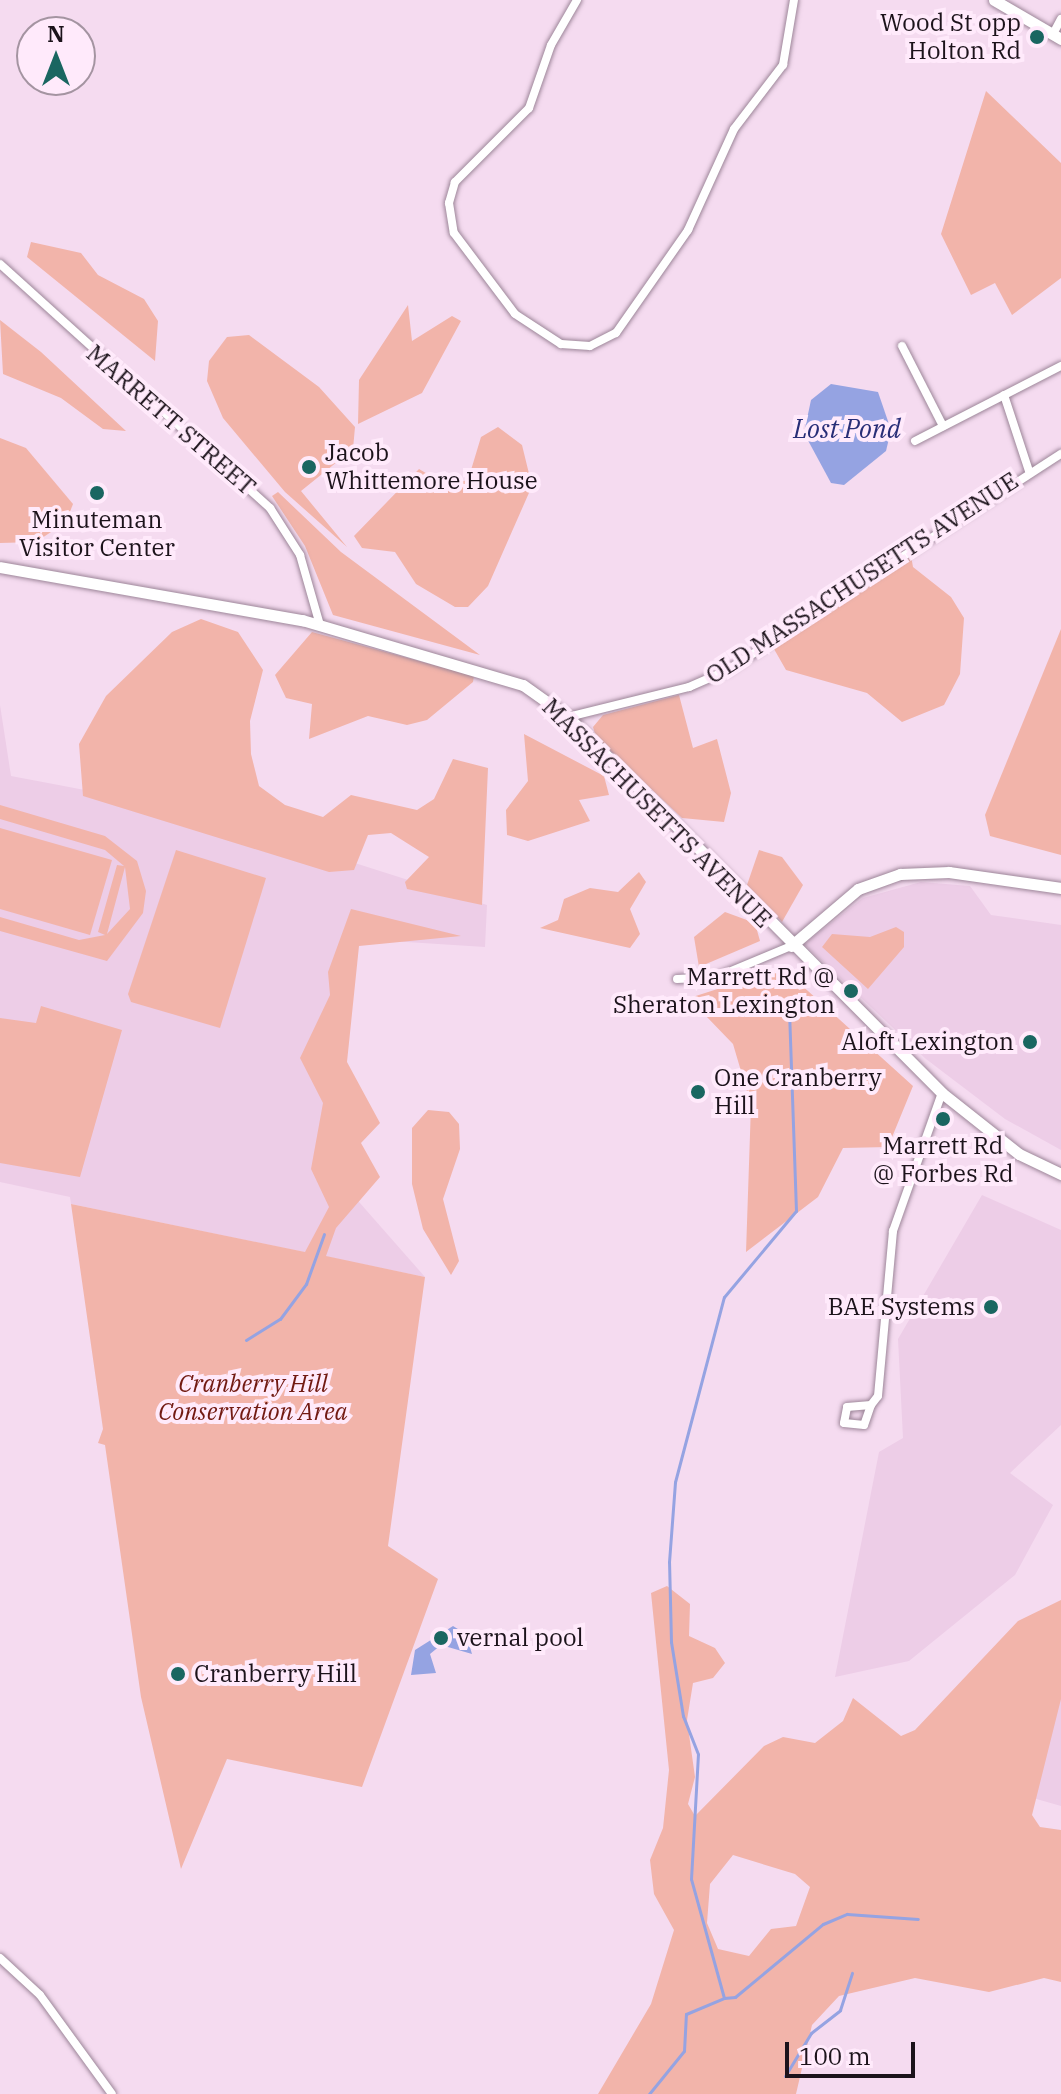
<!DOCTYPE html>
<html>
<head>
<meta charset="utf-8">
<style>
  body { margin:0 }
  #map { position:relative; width:1061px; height:2094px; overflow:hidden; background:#f5dbf0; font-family:"IBM Plex Serif",serif }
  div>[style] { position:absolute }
  .built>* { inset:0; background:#edcde7 }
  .green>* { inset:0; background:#f2b4aa }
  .water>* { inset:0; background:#95a3e2 }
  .stream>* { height:3px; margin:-1.5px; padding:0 1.5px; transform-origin:1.5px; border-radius:1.5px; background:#95a3e2 }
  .roads { filter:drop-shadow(0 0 2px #9d8699) drop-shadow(0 0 2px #9d8699) }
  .street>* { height:8px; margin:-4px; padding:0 4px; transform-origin:4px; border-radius:4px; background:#fff }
  .secondary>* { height:11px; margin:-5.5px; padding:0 5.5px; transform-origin:5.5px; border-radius:5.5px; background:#fff }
  .dots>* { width:22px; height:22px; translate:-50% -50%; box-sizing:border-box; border:4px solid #ffeafb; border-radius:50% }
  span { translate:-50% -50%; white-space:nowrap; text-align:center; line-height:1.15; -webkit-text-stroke:8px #ffeafb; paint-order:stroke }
  .poi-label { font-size:24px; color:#1c131b }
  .right { translate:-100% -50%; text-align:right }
  .left { translate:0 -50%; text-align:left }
  .street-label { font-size:24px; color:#1c131b }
  .park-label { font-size:24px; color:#721a12; font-style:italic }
  .water-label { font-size:26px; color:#282e77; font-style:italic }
  .north { position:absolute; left:16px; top:16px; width:80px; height:80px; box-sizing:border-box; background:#ffeafb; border:2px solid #a494a1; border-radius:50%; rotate:0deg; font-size:22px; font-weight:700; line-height:32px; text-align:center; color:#1c131b }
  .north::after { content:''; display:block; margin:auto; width:28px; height:36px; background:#1a6661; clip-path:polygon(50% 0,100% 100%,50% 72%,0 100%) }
  .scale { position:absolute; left:785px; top:2042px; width:130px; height:36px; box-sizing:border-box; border:4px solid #1c131b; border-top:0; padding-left:10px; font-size:24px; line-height:28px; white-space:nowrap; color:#1c131b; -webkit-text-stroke:6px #ffeafb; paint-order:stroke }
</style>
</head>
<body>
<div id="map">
  <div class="built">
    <i style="clip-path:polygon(0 705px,11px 776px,185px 809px,487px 905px,485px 947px,344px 938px,323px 1161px,425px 1277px,71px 1204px,70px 1197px,0 1182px)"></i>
    <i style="clip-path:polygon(921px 882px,970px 886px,991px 915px,1061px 925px,1061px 1150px,1005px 1119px,926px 1059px,804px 944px,863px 898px)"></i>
    <i style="clip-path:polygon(982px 1195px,1061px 1230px,1061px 1425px,1010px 1473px,1053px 1505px,1015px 1575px,909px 1661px,835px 1677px,879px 1452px,903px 1438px,898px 1339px)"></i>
    <i style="clip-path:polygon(1061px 1678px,1061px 1806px,1026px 1796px)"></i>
  </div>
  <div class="green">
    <i style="clip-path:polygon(986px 91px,1061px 163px,1061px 278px,1012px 315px,995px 283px,971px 295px,941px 234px)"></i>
    <i style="clip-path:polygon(31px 242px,81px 253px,98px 275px,144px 299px,158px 321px,155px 361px,27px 257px)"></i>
    <i style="clip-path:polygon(408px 305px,412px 341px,452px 316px,461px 321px,422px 393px,358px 424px,359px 380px)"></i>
    <i style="clip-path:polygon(0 320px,41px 352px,126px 431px,103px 429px,61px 398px,3px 374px)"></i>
    <i style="clip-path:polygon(249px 335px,319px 387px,355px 427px,353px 449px,301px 491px,347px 547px,285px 492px,223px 418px,207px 381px,209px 361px,227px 337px)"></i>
    <i style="clip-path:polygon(498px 427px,522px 445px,532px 486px,488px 586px,468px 607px,455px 607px,416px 584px,395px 552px,362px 548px,354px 536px,419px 469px,446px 485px,468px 480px,481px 437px)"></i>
    <i style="clip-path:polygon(0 438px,26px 448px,73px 504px,66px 522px,36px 542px,0 543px)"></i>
    <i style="clip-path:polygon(278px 492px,341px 552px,480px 655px,333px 615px,305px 546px,272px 496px)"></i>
    <i style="clip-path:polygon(911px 556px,913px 567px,951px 597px,964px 618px,960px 674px,944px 705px,902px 722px,867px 693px,786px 670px,774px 649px)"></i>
    <i style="clip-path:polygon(201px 619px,238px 632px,263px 670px,250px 721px,251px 754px,259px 786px,285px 805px,323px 817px,351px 795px,417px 810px,434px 799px,453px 759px,488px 768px,482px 905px,407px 889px,405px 882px,429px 857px,391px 833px,368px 835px,354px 870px,329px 872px,83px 796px,79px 744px,106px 696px,172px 632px)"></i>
    <i style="clip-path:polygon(1061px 629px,1061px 855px,990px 836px,985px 815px)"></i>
    <i style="clip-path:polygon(312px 632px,474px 676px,473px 682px,427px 720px,407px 725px,368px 716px,309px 739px,312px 704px,286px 698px,275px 675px)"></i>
    <i style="clip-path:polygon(679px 695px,693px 748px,717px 739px,731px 793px,724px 822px,682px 818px,596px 737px,593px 727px,603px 715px)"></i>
    <i style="clip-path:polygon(524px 734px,604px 776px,609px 795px,579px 800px,590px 821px,528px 841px,507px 835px,506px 810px,528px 781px)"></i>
    <i style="clip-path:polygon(evenodd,0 805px,105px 836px,137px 861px,146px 891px,143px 913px,107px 961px,0 931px,0 917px,79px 940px,105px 935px,98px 932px,117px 865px,124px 866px,105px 850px,0 819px,0 805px,125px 867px,130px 909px,107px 934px,125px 867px)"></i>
    <i style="clip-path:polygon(0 828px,112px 860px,90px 935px,0 909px)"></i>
    <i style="clip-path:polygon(176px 850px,266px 878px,220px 1028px,131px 1002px,128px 994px)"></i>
    <i style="clip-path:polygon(759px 850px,782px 857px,803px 885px,782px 922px,747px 885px)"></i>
    <i style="clip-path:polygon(639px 872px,646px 882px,630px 909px,640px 934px,630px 948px,540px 928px,558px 920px,564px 899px,590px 888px,618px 892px)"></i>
    <i style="clip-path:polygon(351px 909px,461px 936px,359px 946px,347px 1062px,380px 1123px,361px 1143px,380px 1177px,336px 1228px,326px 1256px,425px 1277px,388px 1546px,438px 1579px,362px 1787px,227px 1759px,181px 1869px,141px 1697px,105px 1445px,98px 1443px,103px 1429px,71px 1204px,305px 1252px,329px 1207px,311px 1169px,323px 1103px,300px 1058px,330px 995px,328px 972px)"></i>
    <i style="clip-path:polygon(725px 912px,755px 923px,760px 941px,699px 967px,694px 937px)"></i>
    <i style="clip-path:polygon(896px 927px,904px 932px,904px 947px,868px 989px,822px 947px,832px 934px,870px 937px)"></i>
    <i style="clip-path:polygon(776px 970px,787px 972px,913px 1086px,888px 1147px,843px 1148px,818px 1197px,746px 1252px,751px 1105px,733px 1044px,705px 1015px,674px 1003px)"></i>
    <i style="clip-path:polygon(41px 1006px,122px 1030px,80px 1177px,0 1163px,0 1018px,36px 1023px)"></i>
    <i style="clip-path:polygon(428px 1110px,449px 1112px,459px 1124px,460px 1149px,443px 1199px,459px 1261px,451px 1275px,423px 1229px,412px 1184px,412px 1128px)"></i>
    <i style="clip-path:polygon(evenodd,667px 1586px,690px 1604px,689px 1636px,715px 1648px,725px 1663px,713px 1678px,693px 1683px,687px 1720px,695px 1777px,688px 1804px,695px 1816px,764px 1746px,783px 1737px,815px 1743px,843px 1721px,853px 1698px,901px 1736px,915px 1730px,1018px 1621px,1061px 1600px,1061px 1699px,1032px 1815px,1040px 1827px,1061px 1830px,1061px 1982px,1044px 1978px,989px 1992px,915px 1978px,839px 1996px,812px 2025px,796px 2094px,598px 2094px,651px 2004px,674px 1930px,654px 1894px,650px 1860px,663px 1828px,669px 1770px,651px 1593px,667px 1586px,733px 1855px,795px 1874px,810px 1887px,796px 1926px,771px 1929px,749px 1956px,718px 1949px,707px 1923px,710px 1884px,733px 1855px)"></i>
  </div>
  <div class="water">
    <i style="clip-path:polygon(831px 384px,878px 392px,891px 430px,886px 451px,844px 485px,831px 483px,804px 433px,811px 400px)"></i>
    <i style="clip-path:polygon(453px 1626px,466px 1634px,472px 1654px,441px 1645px,430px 1654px,436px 1673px,411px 1675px,415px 1650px)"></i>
  </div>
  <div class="stream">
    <i style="left:246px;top:1340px;width:40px;rotate:-32deg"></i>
    <i style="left:280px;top:1319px;width:44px;rotate:-53.4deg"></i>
    <i style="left:306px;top:1284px;width:53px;rotate:-70.2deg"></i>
    <i style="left:724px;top:1998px;width:11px;rotate:-5deg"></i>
    <i style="left:735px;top:1997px;width:114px;rotate:-39.7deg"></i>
    <i style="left:823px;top:1924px;width:26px;rotate:-23deg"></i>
    <i style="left:847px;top:1914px;width:71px;rotate:4deg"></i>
    <i style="left:785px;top:2076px;width:50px;rotate:-58.8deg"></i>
    <i style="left:811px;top:2033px;width:37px;rotate:-38deg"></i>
    <i style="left:840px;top:2010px;width:39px;rotate:-72deg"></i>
    <i style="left:649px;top:2094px;width:55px;rotate:-50.9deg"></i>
    <i style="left:684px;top:2051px;width:37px;rotate:-87deg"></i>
    <i style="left:686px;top:2014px;width:41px;rotate:-22.8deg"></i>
    <i style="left:724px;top:1998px;width:123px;rotate:-105.5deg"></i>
    <i style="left:691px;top:1879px;width:125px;rotate:-86.8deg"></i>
    <i style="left:698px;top:1754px;width:41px;rotate:-111.5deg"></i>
    <i style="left:683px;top:1716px;width:75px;rotate:-99.2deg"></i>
    <i style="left:671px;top:1642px;width:80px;rotate:-91.4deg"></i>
    <i style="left:669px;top:1562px;width:80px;rotate:-85.7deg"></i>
    <i style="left:675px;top:1482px;width:191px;rotate:-75.2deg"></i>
    <i style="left:724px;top:1297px;width:112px;rotate:-50.1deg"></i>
    <i style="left:796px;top:1211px;width:205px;rotate:-92deg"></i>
  </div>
  <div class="roads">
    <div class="street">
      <i style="left:577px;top:0;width:52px;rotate:120deg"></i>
      <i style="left:551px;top:45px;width:67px;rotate:109.2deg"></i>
      <i style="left:529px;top:108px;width:105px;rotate:135deg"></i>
      <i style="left:455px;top:182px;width:22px;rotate:106deg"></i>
      <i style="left:449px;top:203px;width:30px;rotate:81deg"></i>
      <i style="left:454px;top:233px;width:101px;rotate:53deg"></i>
      <i style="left:515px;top:314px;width:55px;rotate:33.1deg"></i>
      <i style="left:561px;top:344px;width:29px;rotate:4deg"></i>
      <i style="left:590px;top:346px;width:29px;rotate:-27deg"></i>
      <i style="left:616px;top:333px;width:126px;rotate:-55deg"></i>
      <i style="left:688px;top:230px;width:111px;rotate:-65.5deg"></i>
      <i style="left:734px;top:129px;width:81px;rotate:-52.6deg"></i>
      <i style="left:783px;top:65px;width:66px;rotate:-80.4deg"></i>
      <i style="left:1053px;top:34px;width:17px;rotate:-62deg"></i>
      <i style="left:0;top:264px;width:364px;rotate:42.1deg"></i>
      <i style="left:270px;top:508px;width:56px;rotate:57.4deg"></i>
      <i style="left:300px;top:555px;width:73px;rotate:74.1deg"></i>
      <i style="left:902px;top:346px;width:90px;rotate:62.9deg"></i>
      <i style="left:1004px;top:395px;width:80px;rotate:71.8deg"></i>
      <i style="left:915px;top:441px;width:164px;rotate:-27.2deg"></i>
      <i style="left:568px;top:717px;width:125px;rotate:-13.9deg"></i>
      <i style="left:689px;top:687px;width:43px;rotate:-23.6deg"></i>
      <i style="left:728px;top:670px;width:397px;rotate:-33deg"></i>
      <i style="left:677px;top:979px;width:40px;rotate:-2.9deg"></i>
      <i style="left:717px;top:977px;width:80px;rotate:-22.7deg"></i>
      <i style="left:871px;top:1405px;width:21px;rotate:109deg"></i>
      <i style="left:864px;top:1425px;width:20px;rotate:-174deg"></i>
      <i style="left:844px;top:1423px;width:16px;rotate:-79deg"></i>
      <i style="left:847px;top:1407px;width:24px;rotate:-5deg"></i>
      <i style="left:871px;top:1405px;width:11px;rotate:-52deg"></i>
      <i style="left:878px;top:1396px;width:166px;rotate:-84.8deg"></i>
      <i style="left:893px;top:1231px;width:146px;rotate:-70.5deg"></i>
      <i style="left:0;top:1958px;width:54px;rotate:42.8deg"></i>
      <i style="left:40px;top:1995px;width:122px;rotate:54deg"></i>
    </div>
    <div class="secondary">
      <i style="left:994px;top:0;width:78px;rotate:30.2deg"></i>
      <i style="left:0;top:567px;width:307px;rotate:10deg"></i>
      <i style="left:302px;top:620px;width:230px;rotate:16.4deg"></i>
      <i style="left:523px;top:685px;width:55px;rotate:35.4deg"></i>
      <i style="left:568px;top:717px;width:530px;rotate:45.15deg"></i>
      <i style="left:942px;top:1093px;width:98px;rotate:38.4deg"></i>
      <i style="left:1019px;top:1154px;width:47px;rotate:25.5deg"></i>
      <i style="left:791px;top:946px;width:88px;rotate:-40.4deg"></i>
      <i style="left:858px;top:889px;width:45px;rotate:-19.7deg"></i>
      <i style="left:900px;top:874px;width:49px;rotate:-2.3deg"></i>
      <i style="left:949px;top:872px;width:113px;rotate:8.1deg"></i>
    </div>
  </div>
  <div class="dots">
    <i style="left:1037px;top:37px;background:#1a6661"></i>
    <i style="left:309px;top:467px;background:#1a6661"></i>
    <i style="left:97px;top:493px;background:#1a6661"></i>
    <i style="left:851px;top:991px;background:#1a6661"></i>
    <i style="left:1030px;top:1042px;background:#1a6661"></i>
    <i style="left:698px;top:1092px;background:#1a6661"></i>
    <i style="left:943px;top:1119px;background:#1a6661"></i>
    <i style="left:991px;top:1307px;background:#1a6661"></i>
    <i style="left:441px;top:1638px;background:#1a6661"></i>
    <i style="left:178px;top:1674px;background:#1a6661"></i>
  </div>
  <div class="poi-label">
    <span class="right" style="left:1021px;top:37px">Wood St opp<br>Holton Rd</span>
    <span class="left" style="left:325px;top:467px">Jacob<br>Whittemore House</span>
    <span style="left:97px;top:534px">Minuteman<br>Visitor Center</span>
    <span class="right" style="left:835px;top:991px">Marrett Rd @<br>Sheraton Lexington</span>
    <span class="right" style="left:1014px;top:1042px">Aloft Lexington</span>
    <span class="left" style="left:714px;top:1092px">One Cranberry<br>Hill</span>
    <span style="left:943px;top:1160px">Marrett Rd<br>@ Forbes Rd</span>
    <span class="right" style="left:975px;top:1307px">BAE Systems</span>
    <span class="left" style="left:457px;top:1638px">vernal pool</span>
    <span class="left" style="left:194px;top:1674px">Cranberry Hill</span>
  </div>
  <div class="street-label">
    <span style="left:171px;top:420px;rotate:41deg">MARRETT STREET</span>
    <span style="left:862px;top:578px;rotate:-33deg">OLD MASSACHUSETTS AVENUE</span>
    <span style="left:657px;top:813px;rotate:45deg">MASSACHUSETTS AVENUE</span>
  </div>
  <div class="park-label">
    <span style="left:253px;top:1398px">Cranberry Hill<br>Conservation Area</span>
  </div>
  <div class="water-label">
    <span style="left:847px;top:429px">Lost Pond</span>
  </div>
  <div class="north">N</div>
  <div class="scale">100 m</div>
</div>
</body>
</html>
